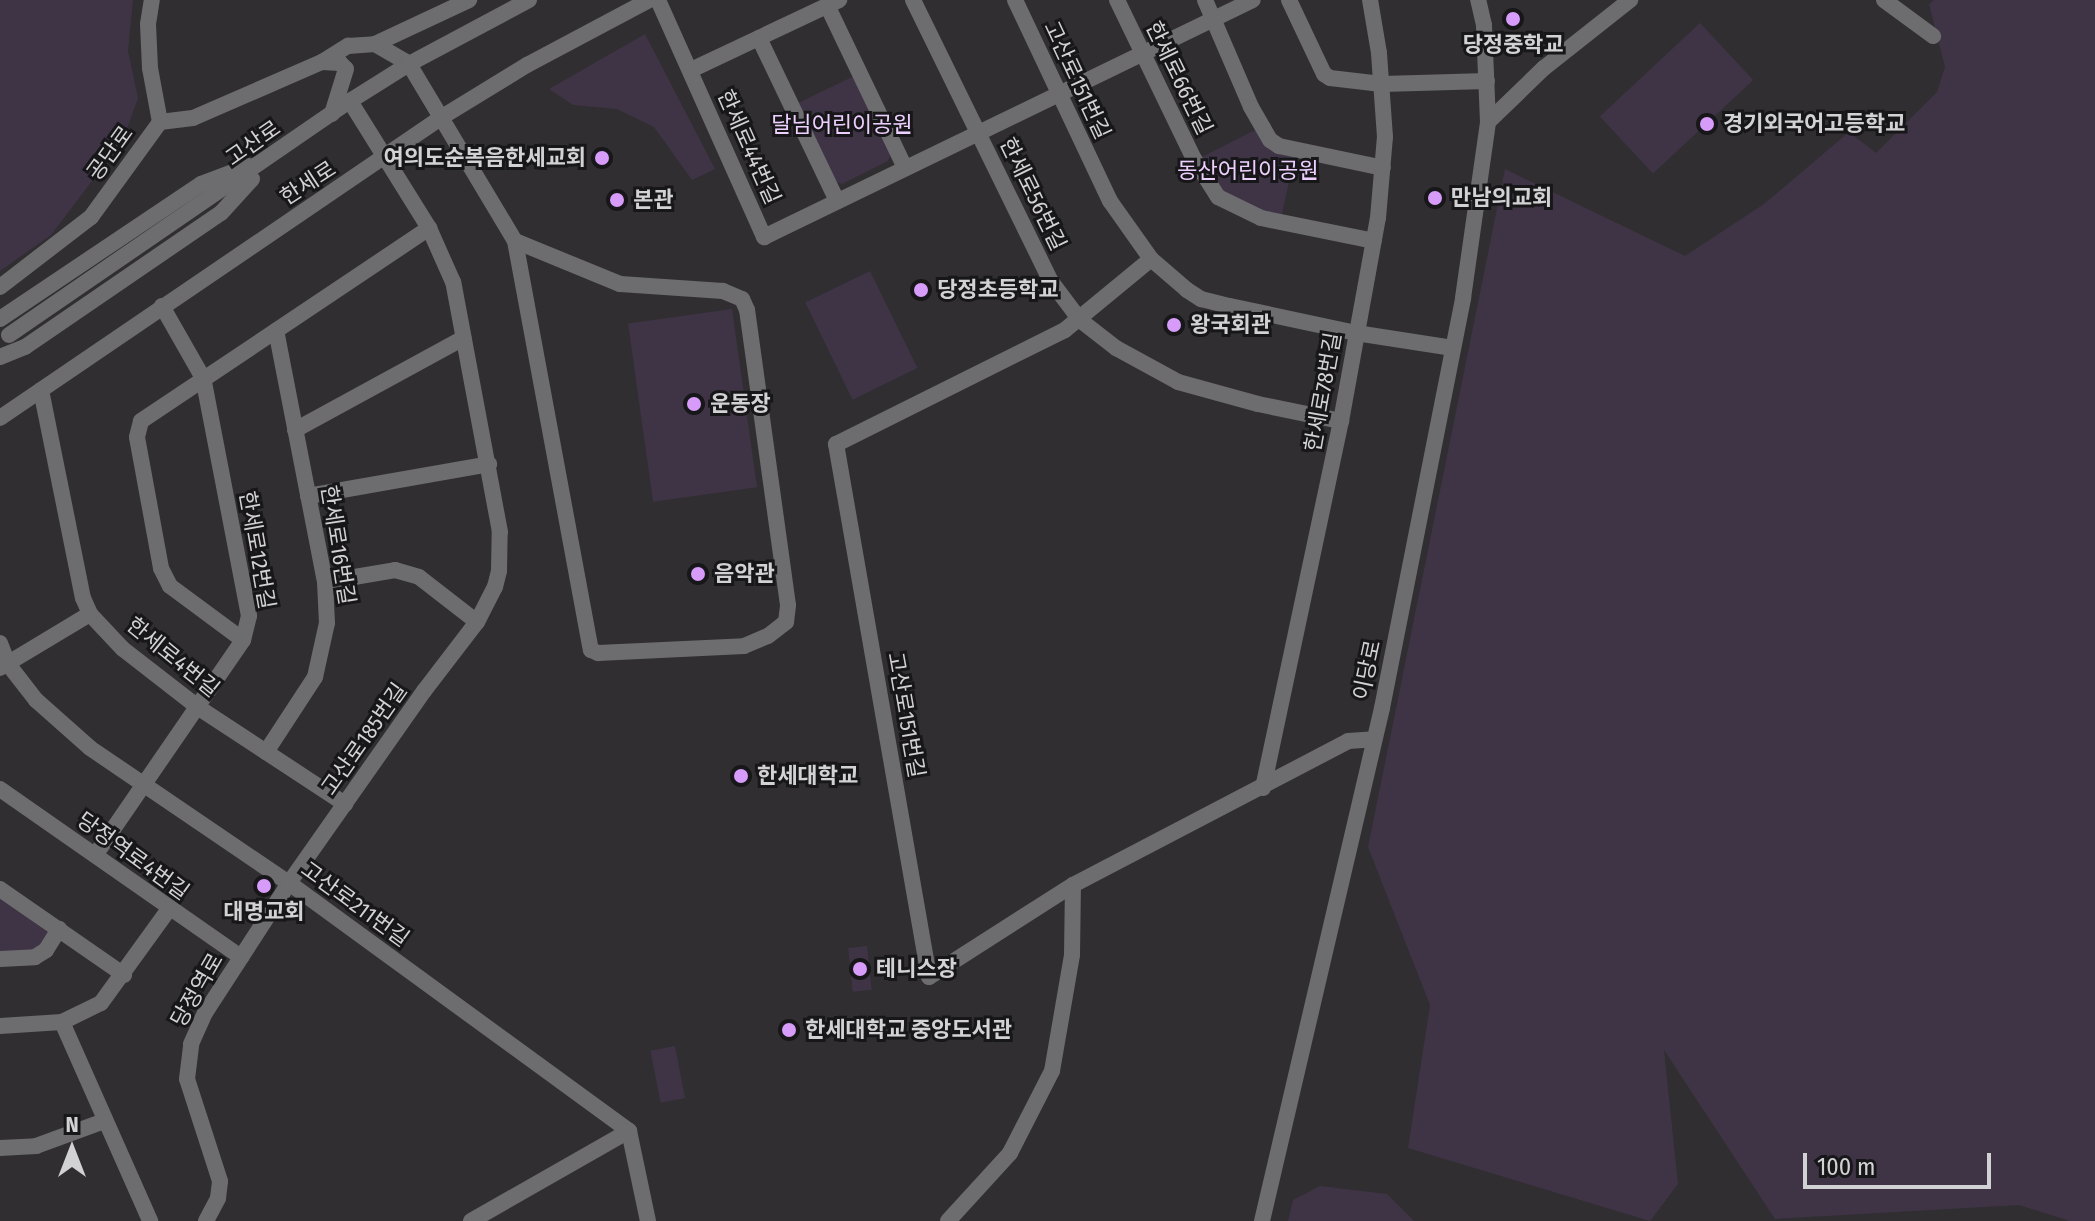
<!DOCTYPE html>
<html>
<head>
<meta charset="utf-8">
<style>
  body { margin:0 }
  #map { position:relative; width:2095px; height:1221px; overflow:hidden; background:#302e31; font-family:"Fira Sans Condensed","Noto Sans KR",sans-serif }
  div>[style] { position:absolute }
  .green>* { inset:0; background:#3f3446; transform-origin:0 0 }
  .minor>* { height:16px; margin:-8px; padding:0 8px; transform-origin:8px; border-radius:8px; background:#6d6c6e }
  .tertiary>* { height:16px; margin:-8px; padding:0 8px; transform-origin:8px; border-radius:8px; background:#6d6c6e }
  .dots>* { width:22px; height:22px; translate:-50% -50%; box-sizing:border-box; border:4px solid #171618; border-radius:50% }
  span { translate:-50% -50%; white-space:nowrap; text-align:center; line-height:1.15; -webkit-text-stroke:6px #171618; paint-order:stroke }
  .poi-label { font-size:22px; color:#d2d1d3; font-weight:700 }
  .left { translate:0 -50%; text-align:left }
  .right { translate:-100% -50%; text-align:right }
  .street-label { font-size:22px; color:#d2d1d3 }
  .park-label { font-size:22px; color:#eed0ff }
  .north { position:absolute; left:32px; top:1109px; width:80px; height:80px; -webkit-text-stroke:6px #171618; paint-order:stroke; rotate:0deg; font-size:22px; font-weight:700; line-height:32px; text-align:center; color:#d2d1d3 }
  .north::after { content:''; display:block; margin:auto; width:28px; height:36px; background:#d2d1d3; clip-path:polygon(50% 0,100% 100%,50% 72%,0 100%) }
  .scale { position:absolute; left:1803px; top:1153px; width:188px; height:36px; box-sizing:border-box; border:4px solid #d2d1d3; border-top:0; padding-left:10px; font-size:24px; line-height:28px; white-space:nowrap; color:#d2d1d3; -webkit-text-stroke:6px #171618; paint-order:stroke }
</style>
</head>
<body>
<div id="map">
  <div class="green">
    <i style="clip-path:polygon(0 0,133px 0,128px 51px,138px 98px,123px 140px,51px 235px,0 271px)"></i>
    <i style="clip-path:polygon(1934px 0,2095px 0,2095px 1221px,2070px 1221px,2019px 1205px,1775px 1219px,1664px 1050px,1678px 1184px,1650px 1221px,1408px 1148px,1430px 1005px,1368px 847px,1505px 169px,1685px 256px,1764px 204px,1849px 132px,1876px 153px,1937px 92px,1945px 67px,1929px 4px)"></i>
    <i style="left:1700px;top:23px;width:78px;height:137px;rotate:47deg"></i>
    <i style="clip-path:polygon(645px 34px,715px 169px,692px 180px,654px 127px,617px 109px,573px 105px,549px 89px)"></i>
    <i style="clip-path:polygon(854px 76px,891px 154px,888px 161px,842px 184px,834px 181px,796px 104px)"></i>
    <i style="clip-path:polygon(1257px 129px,1295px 154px,1281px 218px,1231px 201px,1200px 158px)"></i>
    <i style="left:870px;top:271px;width:108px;height:72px;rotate:64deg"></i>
    <i style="left:732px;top:309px;width:180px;height:105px;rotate:82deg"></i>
    <i style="clip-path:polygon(0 897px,50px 934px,42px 945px,26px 952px,0 952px)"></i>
    <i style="left:867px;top:946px;width:44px;height:19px;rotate:84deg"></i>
    <i style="left:675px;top:1046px;width:53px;height:25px;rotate:79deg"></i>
    <i style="clip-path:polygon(1320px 1186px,1387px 1194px,1414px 1221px,1288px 1221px,1293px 1200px)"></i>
  </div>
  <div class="minor">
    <i style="left:658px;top:0;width:260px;rotate:65.9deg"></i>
    <i style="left:764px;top:237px;width:543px;rotate:-25.86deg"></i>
    <i style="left:913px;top:0;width:312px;rotate:63.9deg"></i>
    <i style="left:1050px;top:280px;width:50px;rotate:53.1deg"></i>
    <i style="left:1080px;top:320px;width:46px;rotate:37.9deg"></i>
    <i style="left:1116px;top:348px;width:71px;rotate:28.7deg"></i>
    <i style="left:1178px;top:382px;width:83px;rotate:15.4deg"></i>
    <i style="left:1258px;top:404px;width:85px;rotate:11.6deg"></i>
    <i style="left:1117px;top:0;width:177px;rotate:64.2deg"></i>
    <i style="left:1194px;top:159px;width:45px;rotate:57.7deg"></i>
    <i style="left:1218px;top:197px;width:48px;rotate:26deg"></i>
    <i style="left:1261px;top:218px;width:115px;rotate:11.5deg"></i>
    <i style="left:1205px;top:0;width:116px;rotate:66.7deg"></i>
    <i style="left:1251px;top:107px;width:38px;rotate:60deg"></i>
    <i style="left:1270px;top:140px;width:11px;rotate:34deg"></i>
    <i style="left:1279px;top:146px;width:106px;rotate:11.9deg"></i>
    <i style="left:1289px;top:0;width:82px;rotate:64.7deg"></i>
    <i style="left:1324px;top:74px;width:7px;rotate:34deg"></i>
    <i style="left:1330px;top:78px;width:52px;rotate:6.6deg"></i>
    <i style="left:1382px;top:84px;width:105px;rotate:-1.6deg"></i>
    <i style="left:1884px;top:0;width:61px;rotate:36.3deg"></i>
    <i style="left:827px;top:5px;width:181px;rotate:64.4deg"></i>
    <i style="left:759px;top:38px;width:181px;rotate:64.4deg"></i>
    <i style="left:375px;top:44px;width:39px;rotate:30deg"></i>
    <i style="left:409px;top:64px;width:206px;rotate:59.1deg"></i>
    <i style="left:515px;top:241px;width:416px;rotate:79.5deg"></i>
    <i style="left:591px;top:650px;width:8px;rotate:23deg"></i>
    <i style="left:598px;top:653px;width:146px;rotate:-2.7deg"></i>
    <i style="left:744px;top:646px;width:26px;rotate:-23deg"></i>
    <i style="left:768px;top:636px;width:23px;rotate:-38deg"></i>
    <i style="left:786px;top:622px;width:17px;rotate:-83deg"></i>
    <i style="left:788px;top:605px;width:298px;rotate:-97.9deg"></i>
    <i style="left:747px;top:310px;width:12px;rotate:-114deg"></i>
    <i style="left:742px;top:299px;width:21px;rotate:-157deg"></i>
    <i style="left:723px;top:291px;width:103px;rotate:-176.1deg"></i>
    <i style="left:620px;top:284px;width:113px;rotate:-157.7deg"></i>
    <i style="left:322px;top:62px;width:18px;rotate:3deg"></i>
    <i style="left:340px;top:63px;width:8px;rotate:45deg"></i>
    <i style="left:346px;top:69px;width:47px;rotate:107.3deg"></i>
    <i style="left:691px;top:70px;width:164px;rotate:-25.3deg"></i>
    <i style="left:160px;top:122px;width:33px;rotate:-7deg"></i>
    <i style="left:193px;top:118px;width:141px;rotate:-23.5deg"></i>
    <i style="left:322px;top:62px;width:31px;rotate:-32deg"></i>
    <i style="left:348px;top:46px;width:27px;rotate:-4deg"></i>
    <i style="left:375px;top:44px;width:104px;rotate:-25.1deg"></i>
    <i style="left:1488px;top:122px;width:78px;rotate:-44deg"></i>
    <i style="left:1544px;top:68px;width:110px;rotate:-38.3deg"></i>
    <i style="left:1151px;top:259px;width:112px;rotate:140.5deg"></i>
    <i style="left:1065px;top:330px;width:256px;rotate:153.5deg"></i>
    <i style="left:836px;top:444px;width:541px;rotate:80.1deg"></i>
    <i style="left:929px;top:977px;width:171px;rotate:-32.6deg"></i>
    <i style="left:1073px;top:885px;width:310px;rotate:-27.6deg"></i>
    <i style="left:1348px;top:741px;width:26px;rotate:-4deg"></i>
    <i style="left:41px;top:390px;width:212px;rotate:78.6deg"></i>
    <i style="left:83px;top:598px;width:17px;rotate:66deg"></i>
    <i style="left:90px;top:614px;width:48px;rotate:46.7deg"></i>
    <i style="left:123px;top:649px;width:96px;rotate:37.8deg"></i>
    <i style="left:199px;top:708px;width:175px;rotate:33.3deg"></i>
    <i style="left:0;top:418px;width:535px;rotate:-34.25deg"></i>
    <i style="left:442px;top:117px;width:100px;rotate:-31.5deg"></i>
    <i style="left:527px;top:65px;width:138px;rotate:-28deg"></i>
    <i style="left:295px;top:430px;width:192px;rotate:-28.6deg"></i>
    <i style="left:308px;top:496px;width:184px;rotate:-10deg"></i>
    <i style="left:325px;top:582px;width:71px;rotate:-9.7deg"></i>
    <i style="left:395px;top:570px;width:25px;rotate:16deg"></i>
    <i style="left:419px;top:577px;width:73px;rotate:37.8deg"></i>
    <i style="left:243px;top:640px;width:91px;rotate:-143.5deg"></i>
    <i style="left:170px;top:586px;width:20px;rotate:-117deg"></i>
    <i style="left:161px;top:568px;width:133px;rotate:-100.4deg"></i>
    <i style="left:137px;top:437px;width:16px;rotate:-76deg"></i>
    <i style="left:141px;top:421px;width:347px;rotate:-33.8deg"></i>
    <i style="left:0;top:668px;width:105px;rotate:-31deg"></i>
    <i style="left:266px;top:752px;width:90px;rotate:-56.8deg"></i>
    <i style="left:315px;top:677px;width:55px;rotate:-77.5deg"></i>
    <i style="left:327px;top:623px;width:41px;rotate:-92.8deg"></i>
    <i style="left:325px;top:582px;width:256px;rotate:-101deg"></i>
    <i style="left:1263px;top:788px;width:375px;rotate:-78deg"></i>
    <i style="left:1341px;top:421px;width:206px;rotate:-79.7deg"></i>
    <i style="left:1378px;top:218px;width:81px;rotate:-85.1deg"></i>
    <i style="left:1385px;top:137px;width:84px;rotate:-94.1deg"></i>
    <i style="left:1379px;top:53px;width:54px;rotate:-99.6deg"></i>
    <i style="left:0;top:789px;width:294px;rotate:34.9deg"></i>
    <i style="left:96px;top:854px;width:260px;rotate:-55.5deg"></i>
    <i style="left:243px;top:640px;width:25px;rotate:-76deg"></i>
    <i style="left:249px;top:616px;width:242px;rotate:-100.9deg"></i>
    <i style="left:203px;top:378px;width:83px;rotate:-119.7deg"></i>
    <i style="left:0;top:889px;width:151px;rotate:34.7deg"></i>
    <i style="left:0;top:959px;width:35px;rotate:-3deg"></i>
    <i style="left:35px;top:957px;width:13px;rotate:-32deg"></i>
    <i style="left:46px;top:950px;width:25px;rotate:-58deg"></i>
    <i style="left:62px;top:1022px;width:218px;rotate:66.1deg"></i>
    <i style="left:0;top:1026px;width:62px;rotate:-3.7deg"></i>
    <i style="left:62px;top:1022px;width:43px;rotate:-26deg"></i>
    <i style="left:101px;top:1003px;width:116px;rotate:-54.1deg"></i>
    <i style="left:0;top:1148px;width:36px;rotate:-3deg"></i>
    <i style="left:36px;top:1146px;width:72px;rotate:-20.2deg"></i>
    <i style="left:206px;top:1221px;width:26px;rotate:-62deg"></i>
    <i style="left:218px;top:1198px;width:17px;rotate:-83deg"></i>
    <i style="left:220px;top:1181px;width:107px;rotate:-107.9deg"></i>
    <i style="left:187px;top:1079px;width:35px;rotate:-83deg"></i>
    <i style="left:191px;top:1044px;width:34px;rotate:-66deg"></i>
    <i style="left:205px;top:1013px;width:155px;rotate:-57.1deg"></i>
    <i style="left:471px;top:1221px;width:182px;rotate:-29.7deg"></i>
    <i style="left:948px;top:1221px;width:92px;rotate:-47.6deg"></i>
    <i style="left:1010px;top:1153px;width:92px;rotate:-62.9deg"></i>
    <i style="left:1052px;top:1071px;width:118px;rotate:-80.2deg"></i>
    <i style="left:1072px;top:955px;width:70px;rotate:-89.2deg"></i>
  </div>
  <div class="tertiary">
    <i style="left:1015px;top:0;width:222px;rotate:64.7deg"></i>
    <i style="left:1110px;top:201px;width:71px;rotate:54.7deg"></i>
    <i style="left:1151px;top:259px;width:48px;rotate:40.7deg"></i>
    <i style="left:1187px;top:290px;width:17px;rotate:33deg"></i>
    <i style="left:1201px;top:299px;width:30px;rotate:14deg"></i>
    <i style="left:1230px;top:306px;width:129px;rotate:12.1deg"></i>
    <i style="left:1356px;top:333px;width:98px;rotate:8.8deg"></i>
    <i style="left:0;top:287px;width:115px;rotate:-37.6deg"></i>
    <i style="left:91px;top:217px;width:117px;rotate:-54deg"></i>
    <i style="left:160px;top:122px;width:55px;rotate:-100.5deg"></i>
    <i style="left:150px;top:68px;width:44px;rotate:-92.6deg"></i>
    <i style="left:148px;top:24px;width:24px;rotate:-81deg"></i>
    <i style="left:0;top:319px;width:242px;rotate:-33.9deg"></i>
    <i style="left:201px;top:184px;width:51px;rotate:-20.6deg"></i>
    <i style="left:9px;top:335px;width:414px;rotate:-34.5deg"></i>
    <i style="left:350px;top:101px;width:70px;rotate:-32.1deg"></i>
    <i style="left:409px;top:64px;width:136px;rotate:-28.1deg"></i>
    <i style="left:0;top:357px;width:27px;rotate:-22deg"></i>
    <i style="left:25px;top:347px;width:237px;rotate:-34.4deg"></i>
    <i style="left:221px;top:213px;width:46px;rotate:-47.6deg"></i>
    <i style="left:0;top:643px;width:22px;rotate:69deg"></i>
    <i style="left:8px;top:664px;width:46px;rotate:52.1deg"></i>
    <i style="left:36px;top:700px;width:72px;rotate:41.6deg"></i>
    <i style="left:90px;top:748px;width:240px;rotate:34.2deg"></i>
    <i style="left:289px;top:883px;width:421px;rotate:36.1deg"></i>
    <i style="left:629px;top:1131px;width:92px;rotate:78.1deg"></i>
    <i style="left:289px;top:883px;width:235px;rotate:-54.9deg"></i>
    <i style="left:424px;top:691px;width:87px;rotate:-52.5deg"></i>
    <i style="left:477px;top:622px;width:39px;rotate:-63deg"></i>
    <i style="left:495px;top:587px;width:16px;rotate:-76deg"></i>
    <i style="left:499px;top:571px;width:39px;rotate:-89deg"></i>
    <i style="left:500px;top:532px;width:254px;rotate:-100.6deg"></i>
    <i style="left:453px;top:282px;width:59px;rotate:-114deg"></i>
    <i style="left:429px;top:228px;width:150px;rotate:-121.9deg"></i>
    <i style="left:1262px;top:1221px;width:527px;rotate:-76.83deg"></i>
    <i style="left:1382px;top:708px;width:418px;rotate:-78.8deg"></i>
    <i style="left:1463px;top:298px;width:178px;rotate:-81.9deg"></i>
    <i style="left:1488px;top:122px;width:97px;rotate:-92.4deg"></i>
    <i style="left:1484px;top:25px;width:26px;rotate:-103deg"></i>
  </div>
  <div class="dots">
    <i style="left:1513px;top:19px;background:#d79bf9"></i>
    <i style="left:1707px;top:124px;background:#d79bf9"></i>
    <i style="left:602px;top:158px;background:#d79bf9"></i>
    <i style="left:1435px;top:198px;background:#d79bf9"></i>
    <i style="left:617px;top:200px;background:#d79bf9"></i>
    <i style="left:921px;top:290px;background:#d79bf9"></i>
    <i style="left:1174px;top:325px;background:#d79bf9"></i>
    <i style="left:694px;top:404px;background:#d79bf9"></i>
    <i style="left:698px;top:574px;background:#d79bf9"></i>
    <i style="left:741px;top:776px;background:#d79bf9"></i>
    <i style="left:264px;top:886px;background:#d79bf9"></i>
    <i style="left:860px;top:969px;background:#d79bf9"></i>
    <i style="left:789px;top:1030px;background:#d79bf9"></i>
  </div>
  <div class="poi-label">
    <span style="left:1513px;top:45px">당정중학교</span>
    <span class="left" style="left:1723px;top:124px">경기외국어고등학교</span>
    <span class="right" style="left:586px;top:158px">여의도순복음한세교회</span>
    <span class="left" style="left:1451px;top:198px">만남의교회</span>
    <span class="left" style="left:633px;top:200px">본관</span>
    <span class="left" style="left:937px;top:290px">당정초등학교</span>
    <span class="left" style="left:1190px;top:325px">왕국회관</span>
    <span class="left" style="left:710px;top:404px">운동장</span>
    <span class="left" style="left:714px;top:574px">음악관</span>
    <span class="left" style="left:757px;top:776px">한세대학교</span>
    <span style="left:264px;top:912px">대명교회</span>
    <span class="left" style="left:876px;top:969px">테니스장</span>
    <span class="left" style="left:805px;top:1030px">한세대학교 중앙도서관</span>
  </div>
  <div class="street-label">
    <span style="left:1179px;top:78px;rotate:64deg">한세로66번길</span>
    <span style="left:1077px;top:80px;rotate:65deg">고산로151번길</span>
    <span style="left:253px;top:143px;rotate:-35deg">고산로</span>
    <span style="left:749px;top:147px;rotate:66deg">한세로44번길</span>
    <span style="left:110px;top:153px;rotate:-54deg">공단로</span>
    <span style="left:308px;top:183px;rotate:-33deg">한세로</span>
    <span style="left:1033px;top:194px;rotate:64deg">한세로56번길</span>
    <span style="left:1323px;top:392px;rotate:-80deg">한세로78번길</span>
    <span style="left:338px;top:545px;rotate:81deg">한세로16번길</span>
    <span style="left:257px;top:550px;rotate:80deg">한세로12번길</span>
    <span style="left:173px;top:657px;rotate:39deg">한세로4번길</span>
    <span style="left:1367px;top:670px;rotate:-78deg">이당로</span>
    <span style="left:906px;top:715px;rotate:80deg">고산로151번길</span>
    <span style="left:364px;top:739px;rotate:-55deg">고산로185번길</span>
    <span style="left:133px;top:856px;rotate:36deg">당정역로4번길</span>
    <span style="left:355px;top:904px;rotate:36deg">고산로211번길</span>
    <span style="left:197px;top:990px;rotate:-60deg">당정역로</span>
  </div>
  <div class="park-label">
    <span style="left:842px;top:125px">달님어린이공원</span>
    <span style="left:1248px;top:171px">동산어린이공원</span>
  </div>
  <div class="north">N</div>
  <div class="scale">100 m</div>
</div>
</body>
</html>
